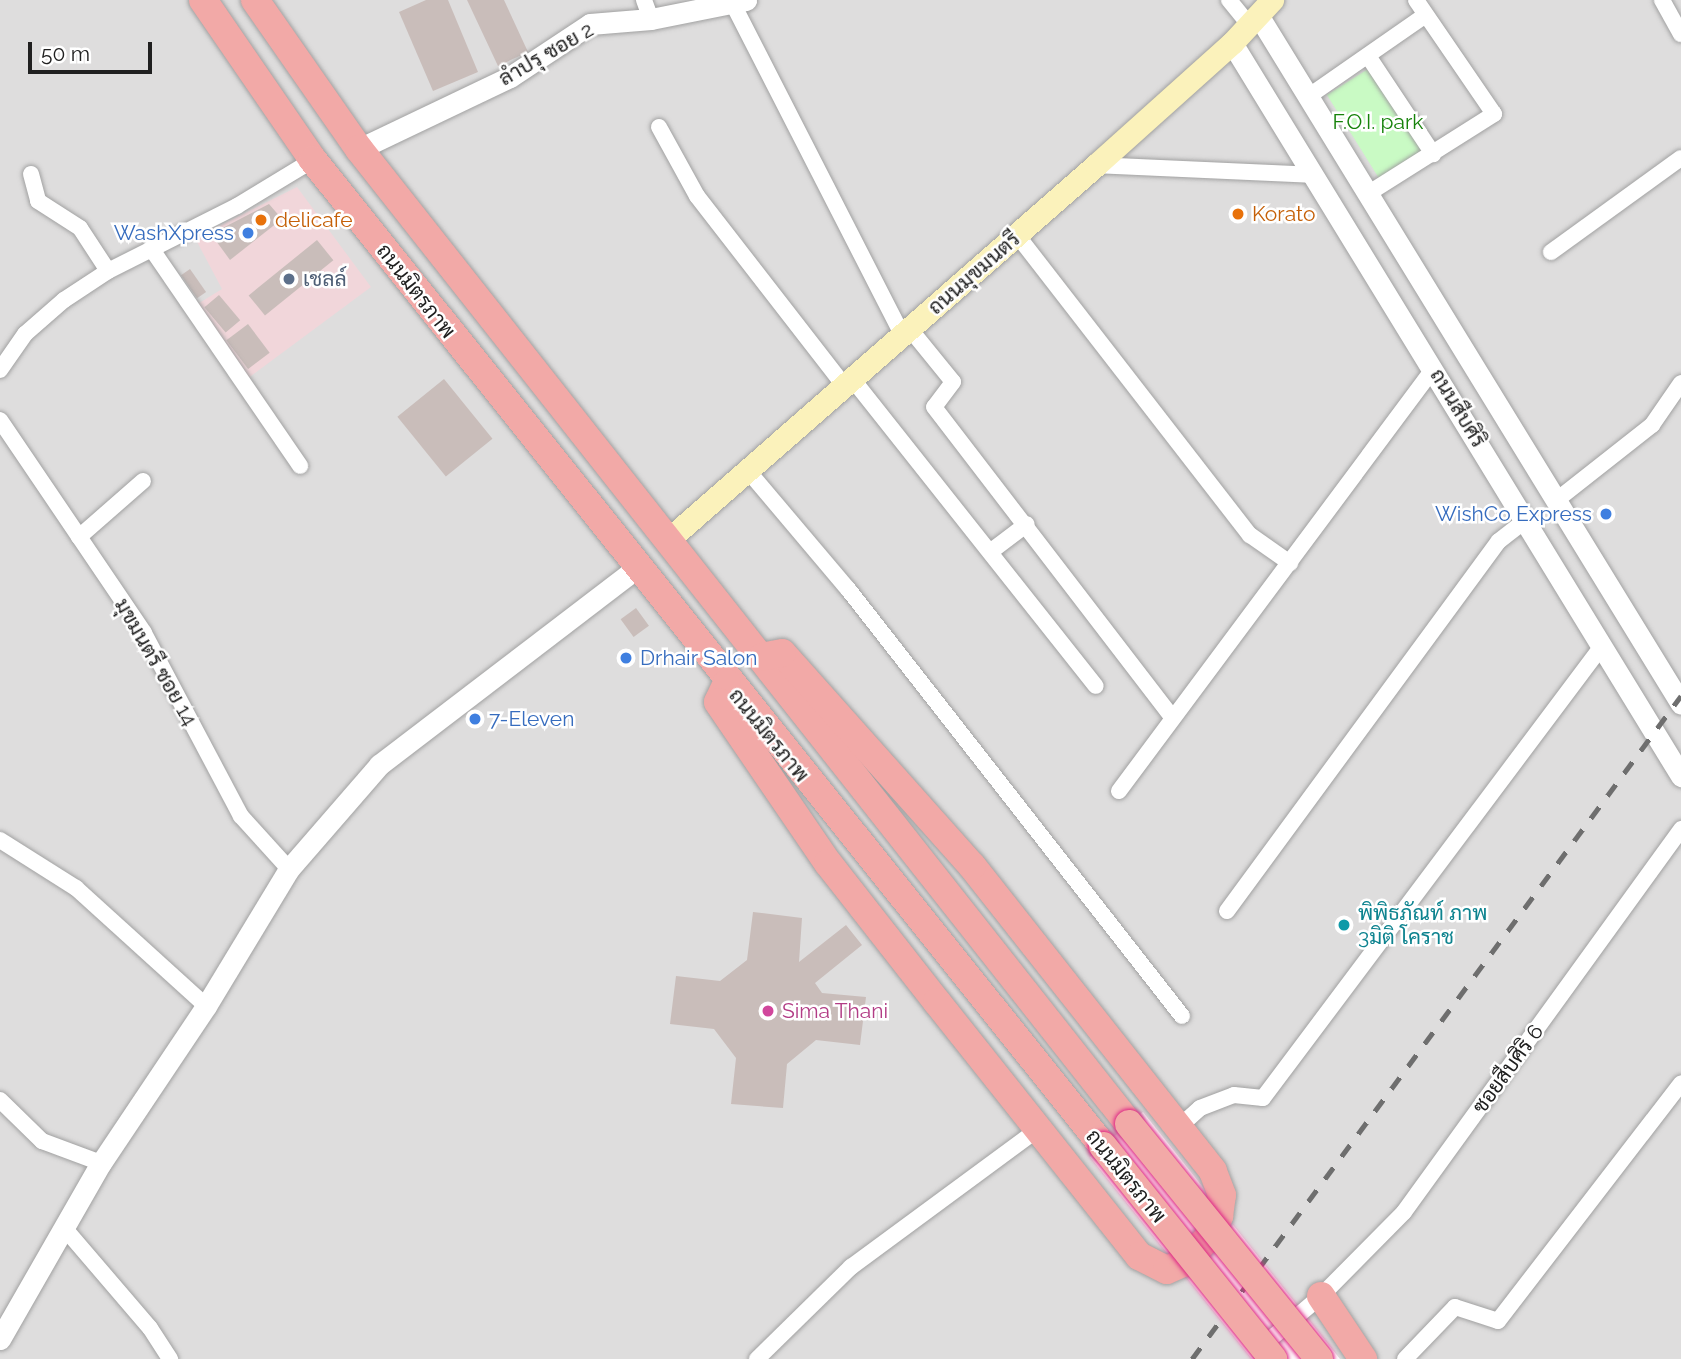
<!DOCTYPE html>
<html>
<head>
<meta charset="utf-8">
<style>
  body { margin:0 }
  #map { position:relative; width:1681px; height:1359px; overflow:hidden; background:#f1ece7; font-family:Raleway,Sarabun,sans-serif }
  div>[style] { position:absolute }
  .residential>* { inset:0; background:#dedddd; transform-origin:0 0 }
  .commercial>* { inset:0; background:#f1d6da }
  .park>* { inset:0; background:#c9fac4; transform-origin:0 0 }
  .pier>* { inset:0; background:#fff }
  .building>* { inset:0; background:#c9bdba; transform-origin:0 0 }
  .roads { filter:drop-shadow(0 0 2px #a1a1a1) drop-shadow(0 0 2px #a1a1a1) }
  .minor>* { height:16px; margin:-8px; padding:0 8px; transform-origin:8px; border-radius:8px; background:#fff }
  .tertiary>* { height:21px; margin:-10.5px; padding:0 10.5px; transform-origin:10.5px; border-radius:10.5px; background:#fff }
  .secondary>* { height:23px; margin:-11.5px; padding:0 11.5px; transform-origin:11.5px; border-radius:11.5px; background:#fbf2bb }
  .trunk>* { height:28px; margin:-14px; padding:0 14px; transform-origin:14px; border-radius:14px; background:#f2a9a7 }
  .rail>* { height:5px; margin-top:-2.5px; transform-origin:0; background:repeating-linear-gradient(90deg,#6e6e6e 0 14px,transparent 0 28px) }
  .bridges { filter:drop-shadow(0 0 2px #de2585) drop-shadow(0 0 2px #de2585) }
  .trunk-bridge>* { height:28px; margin:-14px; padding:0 14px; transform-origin:14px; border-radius:14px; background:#f2a9a7 }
  .dots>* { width:19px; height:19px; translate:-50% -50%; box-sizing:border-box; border:4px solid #fff; border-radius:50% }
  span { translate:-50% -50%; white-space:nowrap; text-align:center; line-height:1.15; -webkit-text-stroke:5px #fff; paint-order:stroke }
  .street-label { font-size:21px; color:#202020 }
  .park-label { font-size:21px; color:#16820a }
  .food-label { font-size:21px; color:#c56008 }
  .left { translate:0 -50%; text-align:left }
  .shop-label { font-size:21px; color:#366cbe }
  .right { translate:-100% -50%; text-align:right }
  .service-label { font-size:21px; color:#4e5e75 }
  .culture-label { font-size:21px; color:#0d838f }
  .hotel-label { font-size:21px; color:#b23c85 }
  .scale { position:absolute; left:28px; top:42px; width:124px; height:32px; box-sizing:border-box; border:4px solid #202020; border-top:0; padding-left:9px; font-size:21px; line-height:24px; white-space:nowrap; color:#202020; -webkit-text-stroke:5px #fff; paint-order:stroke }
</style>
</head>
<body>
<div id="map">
  <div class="residential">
    <i style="left:0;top:0;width:1681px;height:1359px"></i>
  </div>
  <div class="commercial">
    <i style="clip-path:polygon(297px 187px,371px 287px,247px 379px,196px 305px,222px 289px,195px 238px)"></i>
  </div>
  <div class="park">
    <i style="left:1376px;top:64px;width:99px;height:58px;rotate:58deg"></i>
  </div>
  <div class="pier">
    <i style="clip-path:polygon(1143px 1112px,1340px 1359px,1252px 1359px,1090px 1157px)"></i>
  </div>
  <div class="building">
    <i style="clip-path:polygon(426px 0,448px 0,478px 72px,433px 91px,399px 12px)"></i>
    <i style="clip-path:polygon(467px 0,504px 0,528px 52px,498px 66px)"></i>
    <i style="clip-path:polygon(269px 204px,282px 219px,230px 260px,211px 234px)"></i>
    <i style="left:317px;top:240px;width:26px;height:88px;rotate:51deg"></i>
    <i style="left:190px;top:269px;width:28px;height:11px;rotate:55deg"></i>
    <i style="left:219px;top:295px;width:33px;height:19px;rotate:50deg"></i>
    <i style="left:248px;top:324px;width:36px;height:27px;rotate:53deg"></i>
    <i style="left:444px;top:379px;width:77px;height:60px;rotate:51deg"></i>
    <i style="left:636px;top:608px;width:22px;height:19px;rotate:54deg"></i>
    <i style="clip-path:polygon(753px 912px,802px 918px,799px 962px,846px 925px,862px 945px,815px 983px,822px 993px,866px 997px,860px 1045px,816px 1040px,787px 1064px,783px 1108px,731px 1104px,736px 1058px,714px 1029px,670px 1024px,676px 976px,720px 981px,747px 960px)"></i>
  </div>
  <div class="roads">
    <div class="minor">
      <i style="left:644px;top:0;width:20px;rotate:70deg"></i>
      <i style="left:1229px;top:0;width:32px;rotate:51deg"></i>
      <i style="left:1662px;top:0;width:39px;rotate:61deg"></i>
      <i style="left:733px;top:4px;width:373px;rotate:62.9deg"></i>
      <i style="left:1368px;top:56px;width:118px;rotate:56.4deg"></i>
      <i style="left:1309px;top:96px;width:140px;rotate:-34.8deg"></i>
      <i style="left:659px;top:127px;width:79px;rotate:61.2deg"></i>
      <i style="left:697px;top:196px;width:243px;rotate:52.2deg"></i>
      <i style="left:1096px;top:165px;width:218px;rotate:2.6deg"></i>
      <i style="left:31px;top:174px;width:28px;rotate:75deg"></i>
      <i style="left:38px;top:201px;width:50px;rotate:32.7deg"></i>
      <i style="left:80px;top:228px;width:51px;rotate:56.9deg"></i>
      <i style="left:1369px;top:193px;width:148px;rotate:-32.3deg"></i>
      <i style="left:1494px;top:114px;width:138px;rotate:-124.4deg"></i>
      <i style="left:1017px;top:235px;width:380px;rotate:52.2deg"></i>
      <i style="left:1250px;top:535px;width:49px;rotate:35deg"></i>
      <i style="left:151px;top:248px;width:264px;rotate:55.6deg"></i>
      <i style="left:1551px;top:252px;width:160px;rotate:-35.9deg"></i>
      <i style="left:910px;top:329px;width:68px;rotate:50.9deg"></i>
      <i style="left:953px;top:382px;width:31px;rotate:127deg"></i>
      <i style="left:934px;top:407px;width:392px;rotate:52.5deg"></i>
      <i style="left:0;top:370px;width:44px;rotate:-55.2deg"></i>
      <i style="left:25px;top:334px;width:52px;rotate:-41.1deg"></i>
      <i style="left:64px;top:300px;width:53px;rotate:-33.4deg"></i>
      <i style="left:108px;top:271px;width:144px;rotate:-26.7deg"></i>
      <i style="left:237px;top:206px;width:89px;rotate:-31.2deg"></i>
      <i style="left:854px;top:381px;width:389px;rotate:51.6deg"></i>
      <i style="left:0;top:420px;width:257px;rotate:55.9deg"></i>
      <i style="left:144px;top:633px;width:207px;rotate:62.1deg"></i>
      <i style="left:241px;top:816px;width:72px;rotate:47.8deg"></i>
      <i style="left:749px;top:472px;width:153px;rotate:49.8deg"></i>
      <i style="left:848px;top:589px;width:542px;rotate:51.97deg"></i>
      <i style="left:1558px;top:499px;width:120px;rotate:-38.2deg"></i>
      <i style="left:1652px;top:425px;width:51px;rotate:-55.4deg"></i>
      <i style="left:79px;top:537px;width:85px;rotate:-41.2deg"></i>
      <i style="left:990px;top:552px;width:46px;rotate:-37.1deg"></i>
      <i style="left:1119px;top:791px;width:527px;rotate:-53.33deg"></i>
      <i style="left:0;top:840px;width:90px;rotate:32.3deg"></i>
      <i style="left:76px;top:888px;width:176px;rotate:42.2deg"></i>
      <i style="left:1227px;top:911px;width:459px;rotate:-53.7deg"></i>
      <i style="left:1499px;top:541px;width:34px;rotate:-38deg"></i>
      <i style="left:0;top:1100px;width:59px;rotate:44.3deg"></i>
      <i style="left:42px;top:1141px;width:63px;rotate:20.4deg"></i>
      <i style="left:1179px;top:1127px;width:28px;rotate:-42deg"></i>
      <i style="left:1200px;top:1108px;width:36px;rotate:-21deg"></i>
      <i style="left:1234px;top:1095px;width:29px;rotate:6deg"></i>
      <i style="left:1263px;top:1098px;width:565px;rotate:-53.13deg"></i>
      <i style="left:66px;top:1230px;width:129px;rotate:49.4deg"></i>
      <i style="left:150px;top:1328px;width:37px;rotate:57deg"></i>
      <i style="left:1263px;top:1353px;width:13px;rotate:-67deg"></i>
      <i style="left:1268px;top:1341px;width:70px;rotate:-40.3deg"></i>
      <i style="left:1321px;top:1296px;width:118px;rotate:-45.3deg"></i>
      <i style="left:1404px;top:1212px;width:473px;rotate:-54.1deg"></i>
      <i style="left:757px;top:1359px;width:132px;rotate:-44.4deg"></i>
      <i style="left:851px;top:1267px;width:232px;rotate:-36.4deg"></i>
      <i style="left:1405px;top:1359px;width:72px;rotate:-46.1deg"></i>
      <i style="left:1455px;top:1307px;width:45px;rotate:18deg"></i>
      <i style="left:1498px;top:1321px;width:300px;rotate:-52.4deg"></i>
    </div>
    <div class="tertiary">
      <i style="left:1258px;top:15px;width:808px;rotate:58.45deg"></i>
      <i style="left:1232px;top:43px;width:860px;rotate:58.51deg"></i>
      <i style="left:359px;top:149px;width:167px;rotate:-25.5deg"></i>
      <i style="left:510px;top:77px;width:96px;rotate:-33.5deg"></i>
      <i style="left:590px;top:24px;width:61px;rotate:-4.7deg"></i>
      <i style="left:651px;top:19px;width:97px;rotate:-11.3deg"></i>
      <i style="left:0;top:1339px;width:203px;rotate:-60.2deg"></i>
      <i style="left:101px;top:1163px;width:189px;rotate:-56.2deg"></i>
      <i style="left:206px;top:1006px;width:160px;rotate:-58.8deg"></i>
      <i style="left:289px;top:869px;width:138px;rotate:-49.1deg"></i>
      <i style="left:379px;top:765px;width:325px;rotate:-37.4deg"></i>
    </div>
    <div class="secondary">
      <i style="left:669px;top:539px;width:568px;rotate:-41.21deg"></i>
      <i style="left:1096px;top:165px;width:183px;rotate:-41.9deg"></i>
      <i style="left:1232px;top:43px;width:59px;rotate:-47.1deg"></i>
    </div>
    <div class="trunk">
      <i style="left:203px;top:0;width:194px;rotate:55.5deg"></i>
      <i style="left:313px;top:160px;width:1263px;rotate:51.3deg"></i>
      <i style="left:255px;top:0;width:182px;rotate:55.1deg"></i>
      <i style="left:359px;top:149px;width:1242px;rotate:51.7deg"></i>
      <i style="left:727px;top:683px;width:21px;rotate:115deg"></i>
      <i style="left:718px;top:702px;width:195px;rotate:55.7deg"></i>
      <i style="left:828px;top:863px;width:177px;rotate:51.9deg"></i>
      <i style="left:937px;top:1002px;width:325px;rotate:51.5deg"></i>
      <i style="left:1139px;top:1256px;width:31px;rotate:27deg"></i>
      <i style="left:1167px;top:1270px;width:17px;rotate:-24deg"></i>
      <i style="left:1183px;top:1263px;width:35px;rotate:-45deg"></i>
      <i style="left:1208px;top:1238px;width:25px;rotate:-63deg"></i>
      <i style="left:1219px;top:1216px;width:21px;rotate:-82deg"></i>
      <i style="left:1222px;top:1195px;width:26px;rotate:-111deg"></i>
      <i style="left:1213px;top:1171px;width:389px;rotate:-128.3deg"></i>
      <i style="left:972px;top:866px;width:285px;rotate:-131.7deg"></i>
      <i style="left:782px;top:653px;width:20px;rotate:169deg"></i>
      <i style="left:1321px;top:1296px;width:76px;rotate:56.3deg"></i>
    </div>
  </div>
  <div class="rail">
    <i style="left:1192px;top:1359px;width:824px;rotate:-53.59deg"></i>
  </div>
  <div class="bridges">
    <div class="trunk-bridge">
      <i style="left:1129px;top:1124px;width:302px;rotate:51deg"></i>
      <i style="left:1103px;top:1146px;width:273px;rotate:51.4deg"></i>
    </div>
  </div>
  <div class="dots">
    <i style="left:1238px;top:214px;background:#e8710a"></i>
    <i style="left:261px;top:220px;background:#e8710a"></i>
    <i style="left:248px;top:233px;background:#3f7fe0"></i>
    <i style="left:289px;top:279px;background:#5c6f8a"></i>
    <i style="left:1606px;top:514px;background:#3f7fe0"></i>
    <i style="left:626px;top:658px;background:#3f7fe0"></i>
    <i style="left:475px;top:719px;background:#3f7fe0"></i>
    <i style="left:1344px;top:925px;background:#0f9aa8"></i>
    <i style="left:768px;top:1011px;background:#d1479c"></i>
  </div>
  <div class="street-label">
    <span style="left:546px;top:54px;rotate:-30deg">ลำปรุ ซอย 2</span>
    <span style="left:974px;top:273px;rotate:-41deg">ถนนมุขมนตรี</span>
    <span style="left:416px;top:291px;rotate:52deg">ถนนมิตรภาพ</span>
    <span style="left:1458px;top:408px;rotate:59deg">ถนนสืบศิริ</span>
    <span style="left:156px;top:662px;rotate:60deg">มุขมนตรี ซอย 14</span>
    <span style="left:769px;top:735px;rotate:51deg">ถนนมิตรภาพ</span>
    <span style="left:1508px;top:1069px;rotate:-54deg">ซอยสืบศิริ 6</span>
    <span style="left:1126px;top:1176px;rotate:51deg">ถนนมิตรภาพ</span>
  </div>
  <div class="park-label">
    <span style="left:1378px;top:122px">F.O.I. park</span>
  </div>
  <div class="food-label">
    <span class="left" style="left:1252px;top:214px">Korato</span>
    <span class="left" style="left:275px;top:220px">delicafe</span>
  </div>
  <div class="shop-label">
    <span class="right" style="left:234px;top:233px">WashXpress</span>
    <span class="right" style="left:1592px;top:514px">WishCo Express</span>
    <span class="left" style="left:640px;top:658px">Drhair Salon</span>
    <span class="left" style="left:489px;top:719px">7-Eleven</span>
  </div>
  <div class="service-label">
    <span class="left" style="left:303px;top:279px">เชลล์</span>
  </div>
  <div class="culture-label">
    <span class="left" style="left:1358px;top:925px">พิพิธภัณท์ ภาพ<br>3มิติ โคราช</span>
  </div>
  <div class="hotel-label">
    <span class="left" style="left:782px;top:1011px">Sima Thani</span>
  </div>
  <div class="scale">50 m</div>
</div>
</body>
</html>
